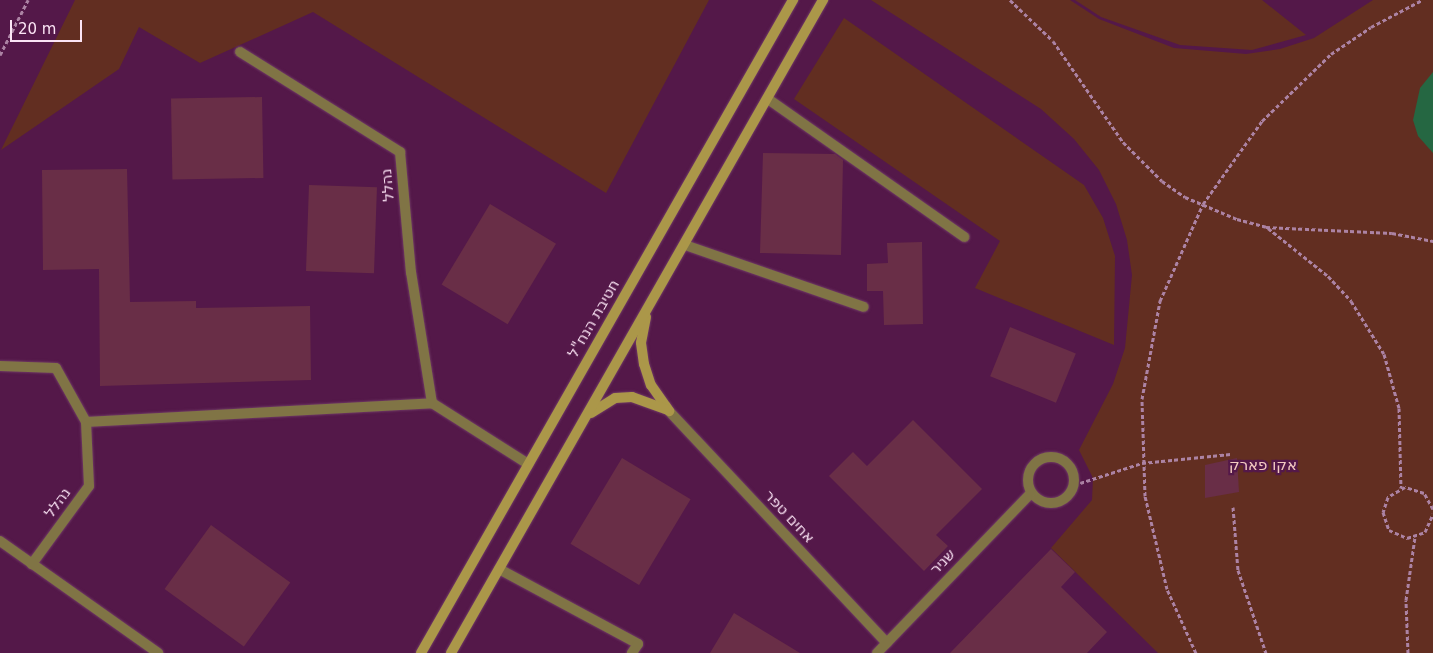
<!DOCTYPE html>
<html>
<head>
<meta charset="utf-8">
<style>
  body { margin:0 }
  #map { position:relative; width:1433px; height:653px; overflow:hidden; background:#541849; font-family:"DejaVu Sans","Noto Sans Hebrew",sans-serif }
  div>[style] { position:absolute }
  .green>* { inset:0; background:#622e21 }
  .water>* { inset:0; background:#256742 }
  .building>* { inset:0; background:#692e47; transform-origin:0 0 }
  .path>* { height:3px; margin-top:-1.5px; transform-origin:0; background:repeating-linear-gradient(90deg,#ac83a4 0 4px,transparent 0 6.5px) }
  .roads { filter:drop-shadow(0 0 1px #6f3965) drop-shadow(0 0 1px #6f3965) }
  .lane>* { height:10px; margin:-5px; padding:0 5px; transform-origin:5px; border-radius:5px; background:#807445 }
  .street>* { height:10px; margin:-5px; padding:0 5px; transform-origin:5px; border-radius:5px; background:#807445 }
  .street>.ring { margin:-5px; padding:0; box-sizing:content-box; background:none; border:10px solid #807445; border-radius:50% }
  .secondary>* { height:10px; margin:-5px; padding:0 5px; transform-origin:5px; border-radius:5px; background:#ab9749 }
  span { translate:-50% -50%; white-space:nowrap; text-align:center; line-height:1.15; -webkit-text-stroke:4.5px #541849; paint-order:stroke }
  .street-label { font-size:15px; color:#fbe4f5 }
  .park-label { font-size:15px; color:#f3cbc1 }
  .scale { position:absolute; left:10px; top:20px; width:72px; height:22px; box-sizing:border-box; border:2px solid #fbe4f5; border-top:0; padding-left:6px; font-size:15px; line-height:18px; white-space:nowrap; color:#fbe4f5; -webkit-text-stroke:4px #541849; paint-order:stroke }
</style>
</head>
<body>
<div id="map">
  <div class="green">
    <i style="clip-path:polygon(75px 0,709px 0,606px 193px,313px 12px,200px 63px,139px 27px,119px 69px,1px 150px)"></i>
    <i style="clip-path:polygon(871px 0,1070px 0,1099px 19px,1174px 48px,1246px 54px,1280px 49px,1314px 38px,1373px 0,1433px 0,1433px 653px,1158px 653px,1051px 548px,1092px 500px,1093px 478px,1079px 450px,1113px 384px,1125px 348px,1132px 275px,1127px 240px,1116px 204px,1099px 170px,1074px 139px,1041px 109px)"></i>
    <i style="clip-path:polygon(1075px 0,1262px 0,1306px 35px,1252px 50px,1180px 45px,1101px 17px)"></i>
    <i style="clip-path:polygon(844px 18px,1084px 185px,1103px 218px,1115px 256px,1114px 345px,975px 288px,1000px 241px,794px 99px)"></i>
  </div>
  <div class="water">
    <i style="clip-path:polygon(1433px 72px,1433px 153px,1418px 136px,1413px 120px,1420px 88px)"></i>
  </div>
  <div class="building">
    <i style="left:262px;top:97px;width:81px;height:91px;rotate:89deg"></i>
    <i style="clip-path:polygon(763px 153px,835px 154px,843px 160px,841px 255px,760px 253px)"></i>
    <i style="clip-path:polygon(127px 169px,130px 302px,196px 301px,196px 308px,310px 306px,311px 380px,100px 386px,99px 269px,43px 270px,42px 170px)"></i>
    <i style="left:309px;top:185px;width:68px;height:86px;rotate:2deg"></i>
    <i style="left:490px;top:204px;width:77px;height:94px;rotate:31deg"></i>
    <i style="clip-path:polygon(922px 242px,923px 324px,884px 325px,883px 291px,867px 291px,867px 264px,888px 263px,887px 243px)"></i>
    <i style="left:1010px;top:327px;width:71px;height:53px;rotate:22deg"></i>
    <i style="clip-path:polygon(913px 420px,982px 489px,936px 535px,948px 546px,924px 571px,829px 476px,853px 452px,867px 466px)"></i>
    <i style="left:622px;top:458px;width:80px;height:100px;rotate:31deg"></i>
    <i style="clip-path:polygon(1237px 458px,1239px 492px,1205px 498px,1205px 465px)"></i>
    <i style="left:211px;top:525px;width:98px;height:79px;rotate:36deg"></i>
    <i style="clip-path:polygon(1051px 549px,1075px 572px,1061px 587px,1107px 632px,1087px 653px,950px 653px)"></i>
    <i style="clip-path:polygon(734px 613px,800px 653px,710px 653px)"></i>
  </div>
  <div class="path">
    <i style="left:1010px;top:0;width:59px;rotate:43.6deg"></i>
    <i style="left:1053px;top:41px;width:123px;rotate:55.3deg"></i>
    <i style="left:1123px;top:142px;width:55px;rotate:45deg"></i>
    <i style="left:1162px;top:181px;width:28px;rotate:35deg"></i>
    <i style="left:1185px;top:197px;width:56px;rotate:22.9deg"></i>
    <i style="left:1237px;top:219px;width:30px;rotate:15deg"></i>
    <i style="left:1266px;top:227px;width:126px;rotate:2.7deg"></i>
    <i style="left:1392px;top:233px;width:42px;rotate:11deg"></i>
    <i style="left:0;top:55px;width:62px;rotate:-63deg"></i>
    <i style="left:1268px;top:228px;width:77px;rotate:38.7deg"></i>
    <i style="left:1328px;top:276px;width:34px;rotate:47deg"></i>
    <i style="left:1351px;top:301px;width:62px;rotate:58.1deg"></i>
    <i style="left:1384px;top:354px;width:56px;rotate:74.5deg"></i>
    <i style="left:1399px;top:408px;width:80px;rotate:88.6deg"></i>
    <i style="left:1074px;top:485px;width:71px;rotate:-17.9deg"></i>
    <i style="left:1142px;top:463px;width:89px;rotate:-5.8deg"></i>
    <i style="left:1233px;top:507px;width:63px;rotate:85.5deg"></i>
    <i style="left:1238px;top:570px;width:88px;rotate:71.4deg"></i>
    <i style="left:1433px;top:509px;width:18px;rotate:-119deg"></i>
    <i style="left:1424px;top:493px;width:20px;rotate:-162deg"></i>
    <i style="left:1405px;top:487px;width:20px;rotate:150deg"></i>
    <i style="left:1388px;top:497px;width:16px;rotate:108deg"></i>
    <i style="left:1383px;top:512px;width:19px;rotate:72deg"></i>
    <i style="left:1389px;top:530px;width:20px;rotate:24deg"></i>
    <i style="left:1407px;top:538px;width:19px;rotate:-18deg"></i>
    <i style="left:1425px;top:532px;width:20px;rotate:-66deg"></i>
    <i style="left:1196px;top:653px;width:70px;rotate:-114.4deg"></i>
    <i style="left:1167px;top:589px;width:96px;rotate:-103.3deg"></i>
    <i style="left:1145px;top:496px;width:97px;rotate:-91.8deg"></i>
    <i style="left:1142px;top:399px;width:100px;rotate:-79.6deg"></i>
    <i style="left:1160px;top:301px;width:106px;rotate:-66.1deg"></i>
    <i style="left:1203px;top:204px;width:102px;rotate:-54.6deg"></i>
    <i style="left:1262px;top:121px;width:96px;rotate:-44.2deg"></i>
    <i style="left:1331px;top:54px;width:48px;rotate:-34deg"></i>
    <i style="left:1371px;top:27px;width:58px;rotate:-27.9deg"></i>
    <i style="left:1408px;top:653px;width:53px;rotate:-92.2deg"></i>
    <i style="left:1406px;top:600px;width:64px;rotate:-81.9deg"></i>
  </div>
  <div class="roads">
    <div class="lane">
      <i style="left:768px;top:99px;width:240px;rotate:35.1deg"></i>
      <i style="left:685px;top:245px;width:189px;rotate:19.1deg"></i>
      <i style="left:499px;top:569px;width:158px;rotate:28.3deg"></i>
      <i style="left:638px;top:644px;width:11px;rotate:124deg"></i>
    </div>
    <div class="street">
      <i style="left:240px;top:52px;width:189px;rotate:32deg"></i>
      <i style="left:400px;top:152px;width:121px;rotate:84.8deg"></i>
      <i style="left:411px;top:272px;width:133px;rotate:80.9deg"></i>
      <i style="left:0;top:366px;width:56px;rotate:2deg"></i>
      <i style="left:56px;top:368px;width:62px;rotate:60.9deg"></i>
      <i style="left:86px;top:422px;width:64px;rotate:87.3deg"></i>
      <i style="left:89px;top:486px;width:97px;rotate:126.2deg"></i>
      <i style="left:669px;top:411px;width:318px;rotate:46.8deg"></i>
      <i style="left:86px;top:422px;width:347px;rotate:-3.1deg"></i>
      <i style="left:432px;top:403px;width:114px;rotate:32.4deg"></i>
      <i class="ring" style="left:1028px;top:457px;width:36px;height:36px"></i>
      <i style="left:0;top:541px;width:194px;rotate:35.3deg"></i>
      <i style="left:877px;top:653px;width:222px;rotate:-46.1deg"></i>
    </div>
    <div class="secondary">
      <i style="left:646px;top:317px;width:26px;rotate:101deg"></i>
      <i style="left:641px;top:343px;width:21px;rotate:82deg"></i>
      <i style="left:644px;top:364px;width:22px;rotate:72deg"></i>
      <i style="left:651px;top:385px;width:32px;rotate:55deg"></i>
      <i style="left:591px;top:413px;width:28px;rotate:-32deg"></i>
      <i style="left:615px;top:398px;width:17px;rotate:-3deg"></i>
      <i style="left:632px;top:397px;width:37px;rotate:20deg"></i>
      <i style="left:421px;top:653px;width:752px;rotate:-60.33deg"></i>
      <i style="left:451px;top:653px;width:752px;rotate:-60.33deg"></i>
    </div>
  </div>
  <div class="street-label">
    <span style="left:388px;top:185px;rotate:-95deg">נהלל</span>
    <span style="left:594px;top:319px;rotate:-60deg">חטיבת הנח"ל</span>
    <span style="left:58px;top:503px;rotate:-54deg">נהלל</span>
    <span style="left:789px;top:517px;rotate:47deg">אחים טפר</span>
    <span style="left:943px;top:562px;rotate:-46deg">שניר</span>
  </div>
  <div class="park-label">
    <span style="left:1263px;top:466px">אקו פארק</span>
  </div>
  <div class="scale">20 m</div>
</div>
</body>
</html>
